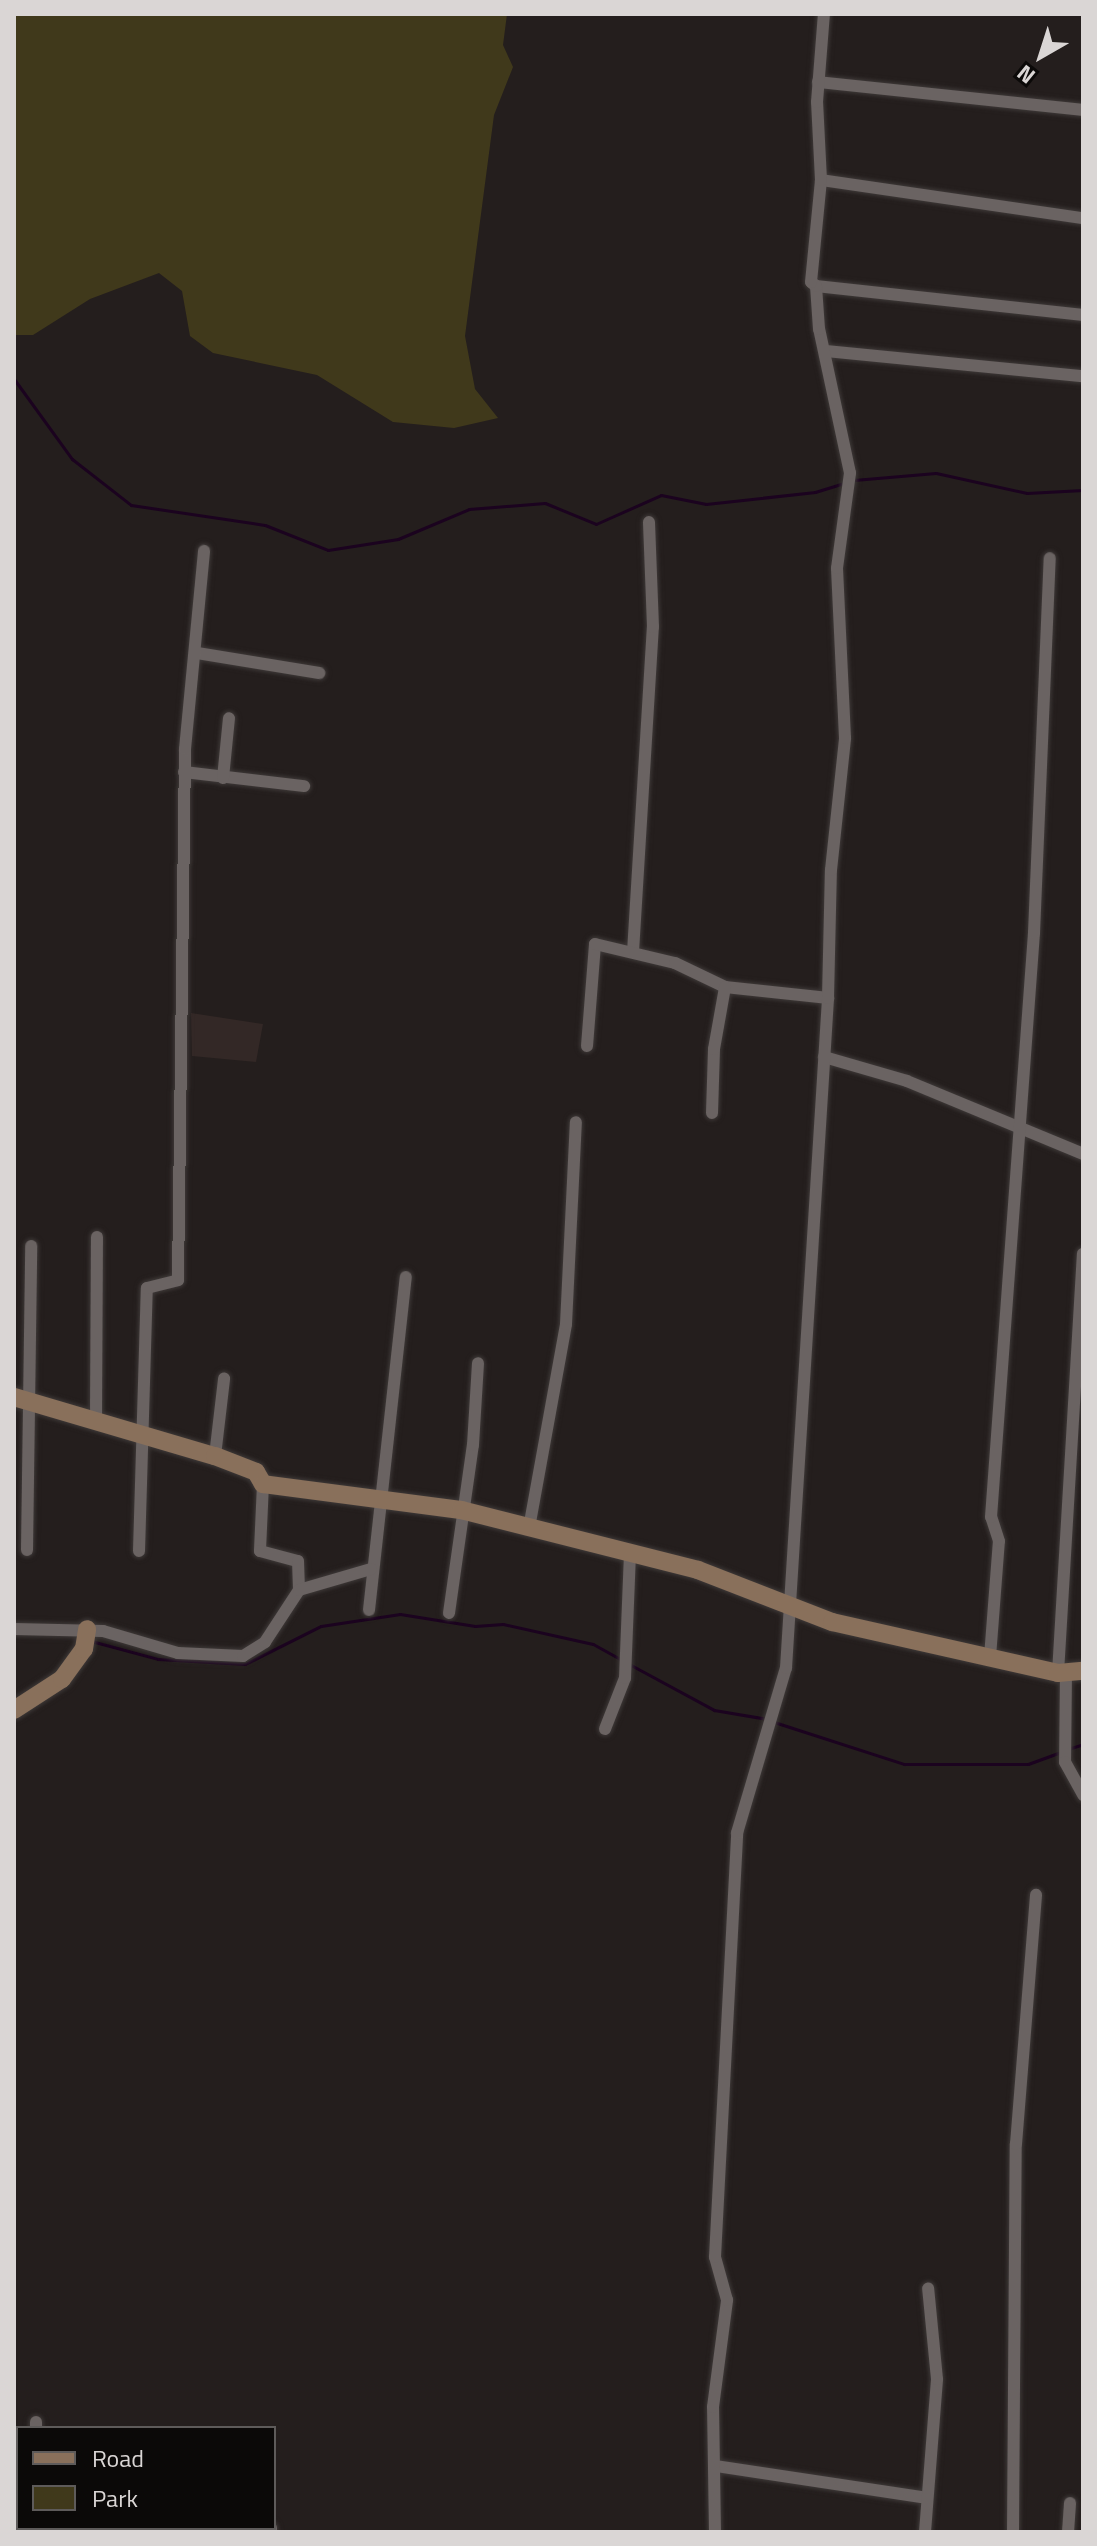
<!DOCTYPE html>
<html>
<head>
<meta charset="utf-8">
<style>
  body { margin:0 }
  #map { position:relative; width:1097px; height:2546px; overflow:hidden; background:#241e1d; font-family:"Titillium Web",sans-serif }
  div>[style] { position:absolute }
  .built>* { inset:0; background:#332826 }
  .green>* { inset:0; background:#40391b }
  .stream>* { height:3px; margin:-1.5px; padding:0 1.5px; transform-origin:1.5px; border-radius:1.5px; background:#1b031f }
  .roads { filter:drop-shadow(0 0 2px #3e3938) drop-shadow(0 0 2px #3e3938) }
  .street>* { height:12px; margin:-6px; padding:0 6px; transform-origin:6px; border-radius:6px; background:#6a6362 }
  .secondary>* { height:18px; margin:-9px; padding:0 9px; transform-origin:9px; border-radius:9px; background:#89705b }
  span { translate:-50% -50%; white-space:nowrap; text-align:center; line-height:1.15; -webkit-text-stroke:8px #0b0908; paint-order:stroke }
  .frame { position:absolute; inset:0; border:16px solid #dad6d5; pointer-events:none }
  .legend { position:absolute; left:16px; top:2426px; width:260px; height:104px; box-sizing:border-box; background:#0b0908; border:2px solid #5e5b5a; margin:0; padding:10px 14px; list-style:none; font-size:24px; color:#dad6d5 }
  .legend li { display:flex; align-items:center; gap:16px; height:40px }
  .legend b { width:40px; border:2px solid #5e5b5a }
  .north { position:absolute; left:1001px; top:16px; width:80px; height:80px; -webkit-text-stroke:6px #0b0908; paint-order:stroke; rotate:219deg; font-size:22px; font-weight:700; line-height:32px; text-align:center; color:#dad6d5 }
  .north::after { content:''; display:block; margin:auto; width:28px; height:36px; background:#dad6d5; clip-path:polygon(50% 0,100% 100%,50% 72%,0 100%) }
</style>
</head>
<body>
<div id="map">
  <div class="built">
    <i style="clip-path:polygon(191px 1013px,263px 1024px,256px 1062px,192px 1056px)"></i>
  </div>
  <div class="green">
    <i style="clip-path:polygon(14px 14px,507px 14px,503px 45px,513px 67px,494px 115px,465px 336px,475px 389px,498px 418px,454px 428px,393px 422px,317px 375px,213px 353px,190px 336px,182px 291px,159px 273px,90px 299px,33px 335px,14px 335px)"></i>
  </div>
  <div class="stream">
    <i style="left:14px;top:379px;width:99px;rotate:54.1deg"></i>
    <i style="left:72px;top:459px;width:75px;rotate:37.9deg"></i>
    <i style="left:131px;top:505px;width:135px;rotate:8.5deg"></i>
    <i style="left:265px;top:525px;width:68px;rotate:21.6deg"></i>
    <i style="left:328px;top:550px;width:71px;rotate:-8.9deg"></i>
    <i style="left:398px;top:539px;width:77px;rotate:-22.9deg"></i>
    <i style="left:469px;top:509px;width:76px;rotate:-4.5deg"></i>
    <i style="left:545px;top:503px;width:55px;rotate:22.4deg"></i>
    <i style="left:596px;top:524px;width:71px;rotate:-24deg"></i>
    <i style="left:661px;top:495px;width:46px;rotate:11.3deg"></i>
    <i style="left:706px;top:504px;width:110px;rotate:-6.3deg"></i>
    <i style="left:815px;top:492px;width:34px;rotate:-17deg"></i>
    <i style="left:854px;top:480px;width:82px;rotate:-4.9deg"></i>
    <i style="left:936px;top:473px;width:93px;rotate:12.4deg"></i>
    <i style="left:1027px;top:493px;width:56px;rotate:-3.1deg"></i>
    <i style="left:91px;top:1641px;width:69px;rotate:15deg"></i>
    <i style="left:158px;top:1659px;width:87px;rotate:3.3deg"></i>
    <i style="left:245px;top:1664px;width:85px;rotate:-26.6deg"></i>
    <i style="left:321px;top:1626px;width:80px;rotate:-8.6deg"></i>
    <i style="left:400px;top:1614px;width:76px;rotate:9.1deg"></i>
    <i style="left:475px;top:1626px;width:28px;rotate:-4deg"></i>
    <i style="left:503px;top:1624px;width:92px;rotate:12.5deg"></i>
    <i style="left:593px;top:1644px;width:33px;rotate:29deg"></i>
    <i style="left:629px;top:1664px;width:97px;rotate:28.4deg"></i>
    <i style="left:714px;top:1710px;width:54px;rotate:9.6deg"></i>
    <i style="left:774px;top:1722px;width:137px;rotate:17.9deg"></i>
    <i style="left:904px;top:1764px;width:124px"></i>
    <i style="left:1028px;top:1764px;width:35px;rotate:-20deg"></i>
    <i style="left:1068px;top:1749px;width:16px;rotate:-18deg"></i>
  </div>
  <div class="roads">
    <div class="street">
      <i style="left:818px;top:82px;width:266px;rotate:6deg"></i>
      <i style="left:821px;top:180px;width:265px;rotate:8.3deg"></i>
      <i style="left:816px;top:286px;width:269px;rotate:6.2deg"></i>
      <i style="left:826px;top:351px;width:258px;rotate:5.6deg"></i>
      <i style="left:197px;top:653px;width:124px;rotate:9.3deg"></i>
      <i style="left:184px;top:772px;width:121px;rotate:6.7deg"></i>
      <i style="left:223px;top:778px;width:60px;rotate:-84.3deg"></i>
      <i style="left:633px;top:952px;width:326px;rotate:-86.5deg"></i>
      <i style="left:653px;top:627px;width:105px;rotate:-92.2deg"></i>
      <i style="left:587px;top:1046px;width:102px;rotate:-85.5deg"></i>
      <i style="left:595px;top:944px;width:82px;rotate:13.4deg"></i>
      <i style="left:675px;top:963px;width:55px;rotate:25.6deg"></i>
      <i style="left:725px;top:987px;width:104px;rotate:6.1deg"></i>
      <i style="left:824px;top:1057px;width:86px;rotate:16.1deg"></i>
      <i style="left:907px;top:1081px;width:191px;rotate:22.5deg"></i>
      <i style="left:712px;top:1113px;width:64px;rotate:-88.2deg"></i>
      <i style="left:714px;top:1049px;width:63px;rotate:-79.9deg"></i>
      <i style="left:96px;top:1419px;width:182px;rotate:-89.7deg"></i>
      <i style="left:215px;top:1456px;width:78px;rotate:-83.3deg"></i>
      <i style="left:263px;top:1484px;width:67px;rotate:92.6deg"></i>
      <i style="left:260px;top:1551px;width:39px;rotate:15deg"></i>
      <i style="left:298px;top:1561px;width:29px;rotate:88deg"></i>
      <i style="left:529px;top:1528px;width:207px;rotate:-79.7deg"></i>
      <i style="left:566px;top:1324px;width:202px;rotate:-87.2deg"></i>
      <i style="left:27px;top:1550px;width:304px;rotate:-89.2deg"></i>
      <i style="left:139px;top:1551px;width:263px;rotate:-88.3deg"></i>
      <i style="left:147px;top:1288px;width:32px;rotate:-14deg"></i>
      <i style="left:178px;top:1280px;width:531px;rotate:-89.24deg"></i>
      <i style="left:185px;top:749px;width:199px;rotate:-84.5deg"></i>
      <i style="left:369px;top:1610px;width:335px;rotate:-83.7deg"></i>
      <i style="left:449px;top:1613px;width:170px;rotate:-81.9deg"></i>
      <i style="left:473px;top:1445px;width:82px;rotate:-86.5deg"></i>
      <i style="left:14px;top:1629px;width:89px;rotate:1.3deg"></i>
      <i style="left:103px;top:1631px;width:78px;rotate:16.3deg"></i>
      <i style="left:178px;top:1653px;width:65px;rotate:2.6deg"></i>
      <i style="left:243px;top:1656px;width:26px;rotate:-32deg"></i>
      <i style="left:265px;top:1642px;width:62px;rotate:-56.8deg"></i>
      <i style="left:299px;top:1590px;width:75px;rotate:-16.3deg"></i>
      <i style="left:990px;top:1657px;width:116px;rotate:-85.6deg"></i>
      <i style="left:999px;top:1541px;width:25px;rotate:-108deg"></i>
      <i style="left:991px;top:1517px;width:586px;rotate:-85.79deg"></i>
      <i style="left:1034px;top:933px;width:375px;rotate:-87.6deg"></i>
      <i style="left:1066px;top:1672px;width:90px;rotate:90.6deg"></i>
      <i style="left:1065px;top:1762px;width:38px;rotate:61deg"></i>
      <i style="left:1058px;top:1673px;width:420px;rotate:-86.6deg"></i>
      <i style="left:605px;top:1729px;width:55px;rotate:-68.6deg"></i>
      <i style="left:625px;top:1678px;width:126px;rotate:-87.7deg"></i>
      <i style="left:36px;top:2422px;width:6px;rotate:90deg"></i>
      <i style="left:716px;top:2466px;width:213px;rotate:8.6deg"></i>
      <i style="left:52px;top:2528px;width:4px;rotate:76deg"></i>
      <i style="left:91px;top:2528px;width:4px;rotate:76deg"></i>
      <i style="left:155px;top:2528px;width:4px;rotate:76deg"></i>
      <i style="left:271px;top:2528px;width:4px;rotate:90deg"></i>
      <i style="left:715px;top:2532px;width:125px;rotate:-90.9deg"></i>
      <i style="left:713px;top:2407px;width:108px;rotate:-82.5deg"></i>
      <i style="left:727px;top:2300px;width:45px;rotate:-105.6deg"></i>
      <i style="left:715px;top:2257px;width:425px;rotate:-87deg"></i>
      <i style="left:737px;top:1833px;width:172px;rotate:-73.5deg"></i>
      <i style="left:786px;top:1668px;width:671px;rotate:-86.41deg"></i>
      <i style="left:828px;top:998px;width:128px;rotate:-88.7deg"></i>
      <i style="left:831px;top:870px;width:133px;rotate:-83.9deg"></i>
      <i style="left:845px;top:738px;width:170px;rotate:-92.7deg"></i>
      <i style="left:837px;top:568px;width:96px;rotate:-82.2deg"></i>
      <i style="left:850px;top:473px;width:147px;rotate:-102.1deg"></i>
      <i style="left:819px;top:329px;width:43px;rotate:-94deg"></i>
      <i style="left:816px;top:286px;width:6px;rotate:-141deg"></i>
      <i style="left:811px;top:282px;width:102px;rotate:-84.4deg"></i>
      <i style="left:821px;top:180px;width:78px;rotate:-92.9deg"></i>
      <i style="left:817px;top:102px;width:88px;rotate:-85.5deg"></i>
      <i style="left:925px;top:2532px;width:153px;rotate:-85.5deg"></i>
      <i style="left:937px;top:2379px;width:91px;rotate:-95.6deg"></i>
      <i style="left:1013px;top:2532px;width:388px;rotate:-89.6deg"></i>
      <i style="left:1016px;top:2144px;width:250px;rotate:-85.4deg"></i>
      <i style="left:1068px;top:2532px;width:29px;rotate:-86deg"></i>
    </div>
    <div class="secondary">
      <i style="left:14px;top:1397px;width:209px;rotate:16.4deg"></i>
      <i style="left:215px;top:1456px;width:44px;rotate:21.3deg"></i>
      <i style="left:256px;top:1472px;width:14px;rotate:60deg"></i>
      <i style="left:263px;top:1484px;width:200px;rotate:7.5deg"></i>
      <i style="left:461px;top:1510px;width:244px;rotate:14.2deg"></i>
      <i style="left:698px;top:1570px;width:144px;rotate:21.2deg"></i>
      <i style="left:832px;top:1622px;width:232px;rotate:12.7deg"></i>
      <i style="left:1058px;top:1673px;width:25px;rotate:-5deg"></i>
      <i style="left:14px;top:1710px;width:57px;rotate:-32.9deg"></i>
      <i style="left:62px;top:1679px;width:37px;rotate:-54deg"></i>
      <i style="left:84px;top:1649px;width:20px;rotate:-81deg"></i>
    </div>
  </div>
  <div class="frame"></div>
  <ul class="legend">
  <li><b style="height:10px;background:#89705b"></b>Road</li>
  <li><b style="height:22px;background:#40391b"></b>Park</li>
  </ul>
  <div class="north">N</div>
</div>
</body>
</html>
